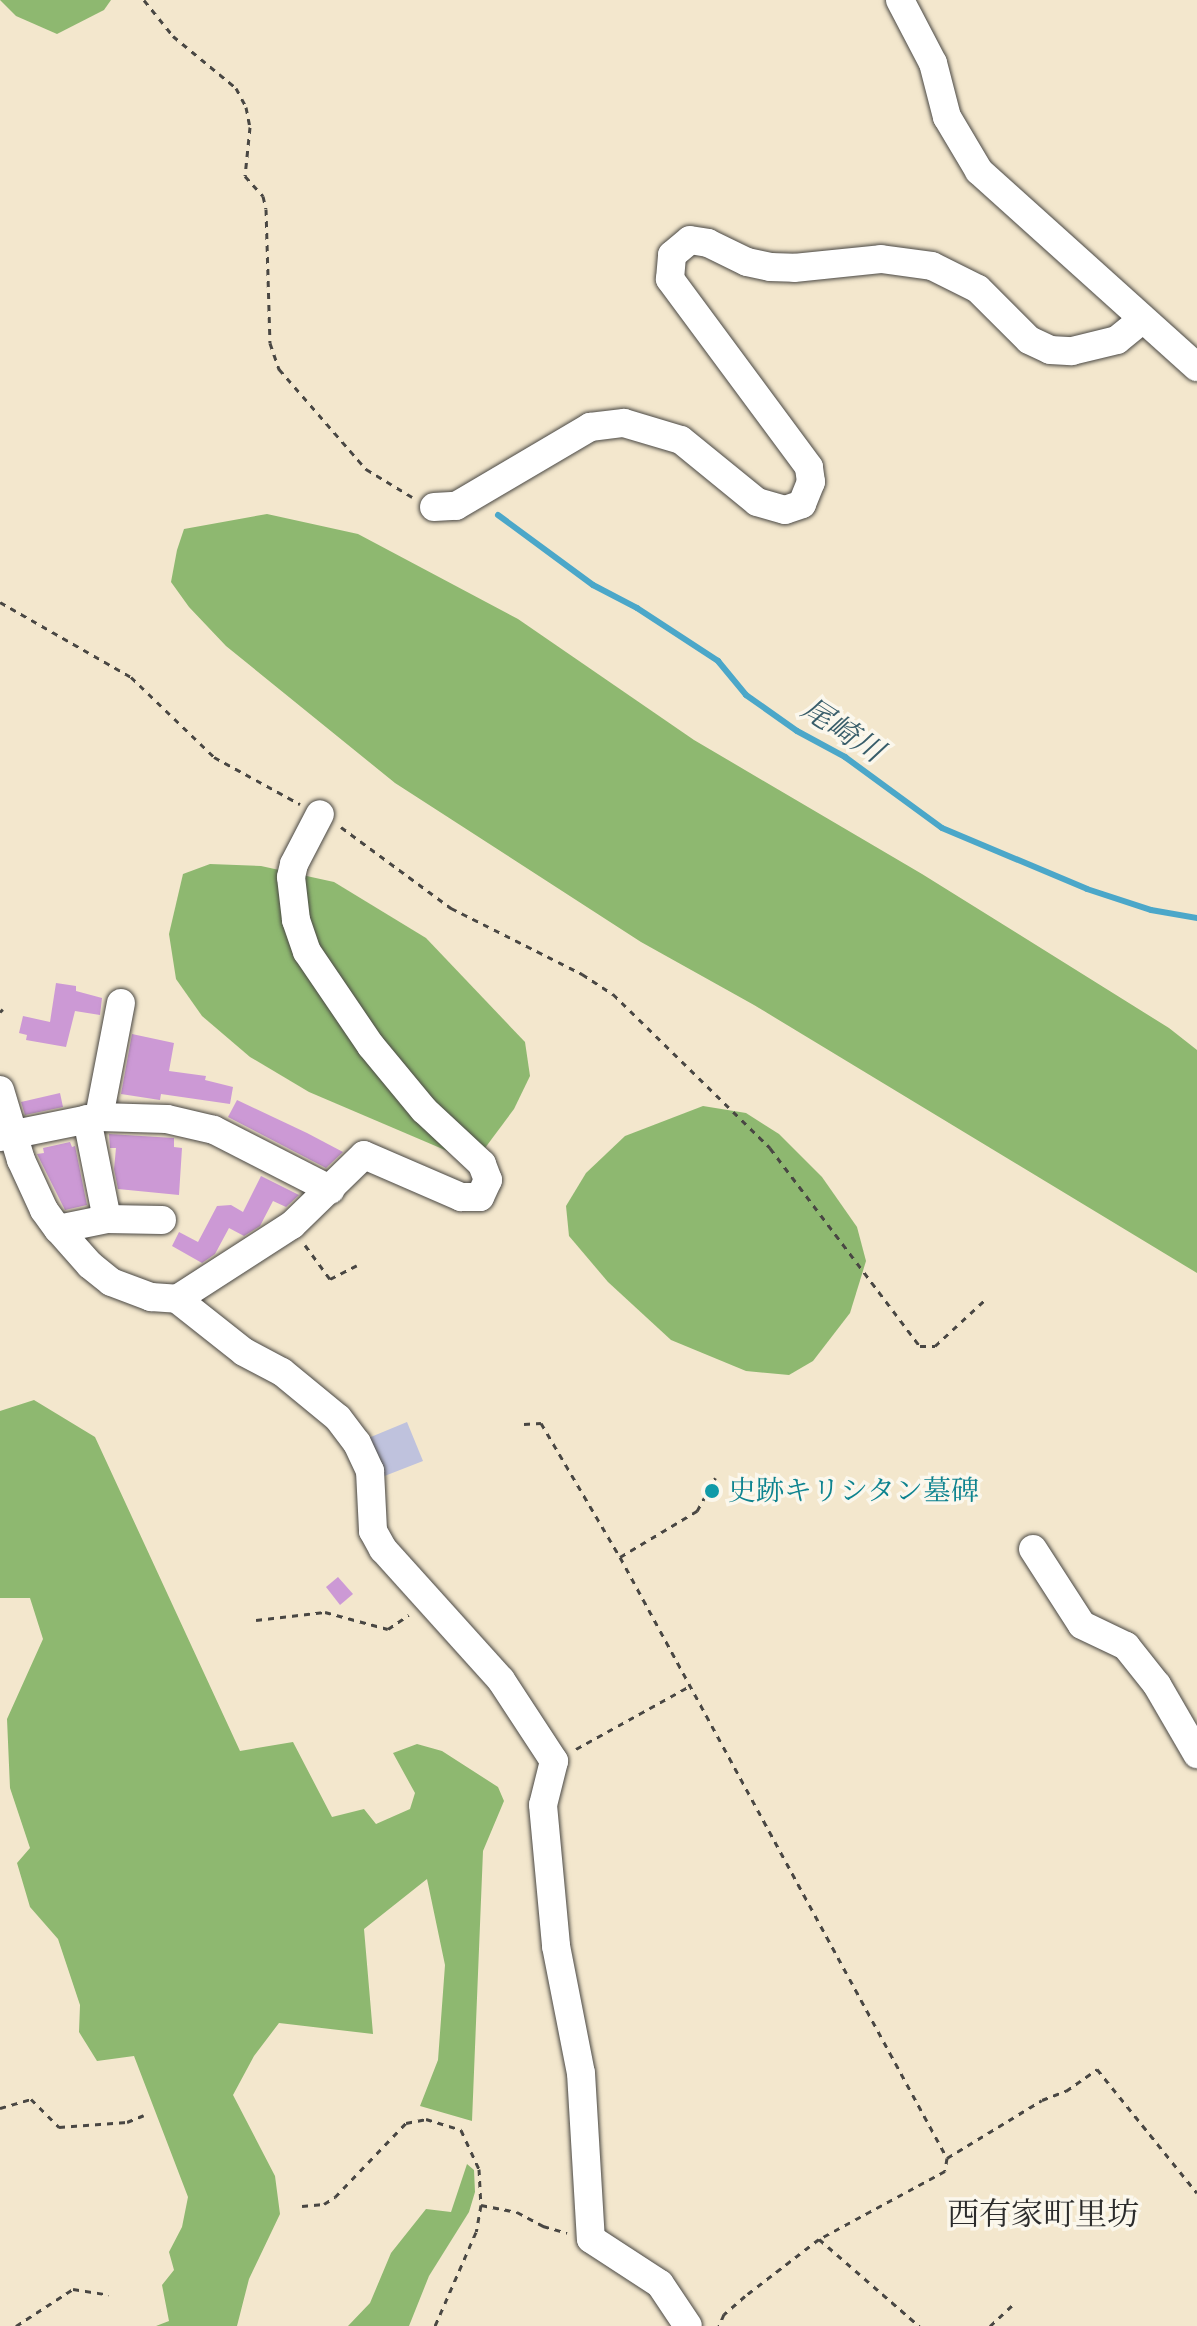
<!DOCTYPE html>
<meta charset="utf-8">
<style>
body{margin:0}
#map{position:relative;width:1197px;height:2326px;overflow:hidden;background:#f3e7cd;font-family:"IM FELL French Canon","Noto Serif JP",serif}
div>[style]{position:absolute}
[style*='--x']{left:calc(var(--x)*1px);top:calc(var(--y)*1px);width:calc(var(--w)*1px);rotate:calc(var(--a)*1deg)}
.industrial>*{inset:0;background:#bfc2dd}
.forest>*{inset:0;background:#8eb870}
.stream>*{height:6px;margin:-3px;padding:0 3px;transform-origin:3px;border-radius:3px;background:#4ba7c9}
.building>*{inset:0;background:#cc99d5}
.path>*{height:3px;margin-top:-1.5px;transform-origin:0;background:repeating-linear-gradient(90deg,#494743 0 6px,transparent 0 12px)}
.roads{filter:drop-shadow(0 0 2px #494743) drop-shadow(0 0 2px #494743)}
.minor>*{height:28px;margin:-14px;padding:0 14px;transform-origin:14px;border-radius:14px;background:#fff}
.dots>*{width:22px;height:22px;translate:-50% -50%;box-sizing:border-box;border:4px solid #fbf7ec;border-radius:50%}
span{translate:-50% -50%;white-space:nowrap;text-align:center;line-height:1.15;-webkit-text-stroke:7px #fbf7ec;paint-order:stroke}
.culture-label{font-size:28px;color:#0d838f}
.left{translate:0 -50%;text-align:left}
.water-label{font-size:30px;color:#385d6a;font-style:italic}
.quarter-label{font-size:32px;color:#2b2b2b}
</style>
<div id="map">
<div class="industrial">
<i style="clip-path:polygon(407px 1422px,423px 1461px,382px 1477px,366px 1439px)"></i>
</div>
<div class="forest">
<i style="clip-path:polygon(0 0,111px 0,104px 10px,57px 34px,16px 16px)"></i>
<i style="clip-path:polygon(267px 514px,358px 534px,518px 619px,694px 740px,922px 874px,1169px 1028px,1197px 1050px,1197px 1273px,754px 1005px,641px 942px,395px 783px,226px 646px,189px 607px,171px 582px,177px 550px,184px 529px)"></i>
<i style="clip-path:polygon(210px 864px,261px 866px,334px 882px,426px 938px,525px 1042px,530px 1076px,514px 1109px,485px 1148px,452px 1153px,309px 1092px,250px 1057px,202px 1016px,176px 979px,169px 934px,183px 874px)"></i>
<i style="clip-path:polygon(703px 1106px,746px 1113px,779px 1134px,822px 1177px,857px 1227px,866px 1261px,850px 1313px,813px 1361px,789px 1375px,746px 1371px,671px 1340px,608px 1282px,569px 1236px,566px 1206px,586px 1173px,625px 1136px)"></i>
<i style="clip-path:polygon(34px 1400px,95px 1437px,240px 1751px,293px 1742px,332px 1817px,364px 1809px,376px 1824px,410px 1809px,415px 1793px,393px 1753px,417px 1744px,442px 1751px,498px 1787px,504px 1801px,483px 1851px,472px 2121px,420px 2106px,438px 2060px,445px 1965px,427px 1879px,364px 1929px,373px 2034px,279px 2023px,254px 2056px,233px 2095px,275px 2176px,280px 2214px,249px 2279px,237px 2326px,156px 2326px,169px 2321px,162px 2285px,174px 2270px,169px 2252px,182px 2227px,188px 2197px,134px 2056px,97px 2061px,79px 2032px,80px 2005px,58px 1939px,30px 1907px,17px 1863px,30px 1848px,10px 1788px,7px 1719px,43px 1639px,30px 1598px,0 1598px,0 1411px)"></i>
<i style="clip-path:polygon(467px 2164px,474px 2170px,475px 2192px,469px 2212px,429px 2276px,409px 2326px,348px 2326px,370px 2303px,391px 2253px,426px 2209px,451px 2212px)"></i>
</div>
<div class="stream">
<i style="--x:498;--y:515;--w:118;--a:36.4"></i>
<i style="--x:593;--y:585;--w:50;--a:27.6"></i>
<i style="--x:637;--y:608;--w:97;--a:33.2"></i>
<i style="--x:718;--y:661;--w:44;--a:50.5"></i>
<i style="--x:746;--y:695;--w:62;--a:35.2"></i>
<i style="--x:797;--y:731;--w:55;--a:28.4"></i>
<i style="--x:845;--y:757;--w:120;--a:36.2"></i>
<i style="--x:942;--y:828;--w:157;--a:22.8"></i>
<i style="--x:1087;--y:889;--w:67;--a:18.2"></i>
<i style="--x:1151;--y:910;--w:47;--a:9.9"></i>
</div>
<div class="building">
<i style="clip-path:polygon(56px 983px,76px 986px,76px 991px,102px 998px,100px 1015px,75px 1011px,66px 1047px,26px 1040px,27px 1035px,19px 1033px,23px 1016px,50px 1022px)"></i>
<i style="clip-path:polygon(132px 1034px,174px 1043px,169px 1071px,206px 1076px,205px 1080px,233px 1087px,230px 1104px,161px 1094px,160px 1100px,121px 1094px)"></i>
<i style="clip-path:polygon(60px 1093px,63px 1107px,25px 1115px,21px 1102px)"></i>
<i style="clip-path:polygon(237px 1100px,307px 1133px,343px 1152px,326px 1168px,228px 1117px)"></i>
<i style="clip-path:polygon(109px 1134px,174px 1138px,174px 1147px,182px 1148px,179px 1195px,118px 1189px,114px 1169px,116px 1148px,110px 1148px)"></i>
<i style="clip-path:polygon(70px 1142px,72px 1147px,75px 1146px,87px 1205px,65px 1210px,37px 1154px,44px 1153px,43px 1148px)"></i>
<i style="clip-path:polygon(261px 1176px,299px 1195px,286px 1207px,273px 1201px,260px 1226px,244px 1236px,229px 1228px,215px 1254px,202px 1263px,172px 1246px,179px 1232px,198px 1242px,217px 1206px,231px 1205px,243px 1212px)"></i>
<i style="clip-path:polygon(338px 1577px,353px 1594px,340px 1605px,326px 1587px)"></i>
</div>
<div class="path">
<i style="--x:144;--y:0;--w:46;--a:51.1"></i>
<i style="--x:173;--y:36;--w:82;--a:39.5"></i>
<i style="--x:236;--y:88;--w:21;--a:62"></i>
<i style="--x:246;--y:107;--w:20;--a:79"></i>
<i style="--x:250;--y:127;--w:49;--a:95.8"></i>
<i style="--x:245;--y:176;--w:27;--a:48"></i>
<i style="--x:263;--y:196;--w:13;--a:77"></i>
<i style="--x:266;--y:209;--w:134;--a:88.3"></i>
<i style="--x:270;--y:343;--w:28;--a:71"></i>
<i style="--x:279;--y:369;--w:133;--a:49"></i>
<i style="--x:366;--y:469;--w:54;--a:31.3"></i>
<i style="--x:0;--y:602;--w:151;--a:29.8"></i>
<i style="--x:131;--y:677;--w:115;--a:43.9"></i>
<i style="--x:214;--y:757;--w:98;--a:28.7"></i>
<i style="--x:341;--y:827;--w:137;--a:36.4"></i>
<i style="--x:451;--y:908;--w:147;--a:26.7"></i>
<i style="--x:582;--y:974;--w:37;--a:33"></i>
<i style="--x:613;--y:994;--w:220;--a:44.4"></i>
<i style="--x:770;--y:1148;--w:248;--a:52.9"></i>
<i style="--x:920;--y:1346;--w:15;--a:0"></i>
<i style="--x:935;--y:1346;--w:69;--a:-42.7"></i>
<i style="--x:0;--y:1012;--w:4;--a:-45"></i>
<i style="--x:305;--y:1245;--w:42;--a:53.7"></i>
<i style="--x:330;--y:1279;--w:30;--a:-27"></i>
<i style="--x:524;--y:1424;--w:17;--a:-3"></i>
<i style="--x:541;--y:1423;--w:156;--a:59.5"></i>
<i style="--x:620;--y:1557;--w:684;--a:61.45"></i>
<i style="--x:947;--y:2158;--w:13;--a:99"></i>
<i style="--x:945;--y:2171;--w:143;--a:151.6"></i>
<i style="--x:819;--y:2239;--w:93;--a:142.4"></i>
<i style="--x:745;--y:2296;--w:28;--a:139"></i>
<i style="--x:724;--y:2314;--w:13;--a:113"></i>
<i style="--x:620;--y:1557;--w:90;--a:-30.9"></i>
<i style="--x:697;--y:1511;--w:38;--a:-61"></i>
<i style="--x:256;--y:1620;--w:69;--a:-6.6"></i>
<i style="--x:325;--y:1612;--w:65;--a:15.1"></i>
<i style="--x:388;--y:1629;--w:25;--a:-34"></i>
<i style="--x:576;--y:1749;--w:128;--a:-29"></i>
<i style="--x:0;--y:2108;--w:32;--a:-16"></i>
<i style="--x:31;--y:2099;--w:40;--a:45"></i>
<i style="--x:59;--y:2127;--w:68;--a:-4.2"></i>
<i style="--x:127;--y:2122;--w:18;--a:-22"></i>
<i style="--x:947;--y:2158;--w:111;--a:-31.4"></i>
<i style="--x:1042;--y:2100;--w:26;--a:-21"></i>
<i style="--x:1066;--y:2091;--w:38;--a:-35"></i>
<i style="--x:1097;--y:2069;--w:159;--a:51.1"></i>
<i style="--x:481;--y:2205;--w:37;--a:11"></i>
<i style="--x:517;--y:2212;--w:30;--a:28"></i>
<i style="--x:543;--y:2226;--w:25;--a:16"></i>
<i style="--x:302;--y:2206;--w:22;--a:-5"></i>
<i style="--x:324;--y:2204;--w:13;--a:-32"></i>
<i style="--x:335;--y:2197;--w:103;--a:-46.2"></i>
<i style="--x:406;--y:2123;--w:20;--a:-11"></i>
<i style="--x:426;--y:2119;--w:37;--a:17"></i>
<i style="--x:461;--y:2130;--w:43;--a:65.2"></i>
<i style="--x:479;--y:2169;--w:36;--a:87"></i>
<i style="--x:481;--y:2205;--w:27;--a:100"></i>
<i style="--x:476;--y:2232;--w:103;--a:113.6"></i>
<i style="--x:819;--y:2239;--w:133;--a:41"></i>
<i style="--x:16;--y:2326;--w:68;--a:-33"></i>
<i style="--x:73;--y:2289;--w:36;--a:9"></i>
<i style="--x:990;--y:2326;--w:35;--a:-43"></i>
</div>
<div class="roads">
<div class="minor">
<i style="--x:900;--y:0;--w:71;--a:62.4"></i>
<i style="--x:933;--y:63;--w:56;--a:75.5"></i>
<i style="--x:947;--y:117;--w:63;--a:59.3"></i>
<i style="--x:979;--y:171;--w:293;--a:42"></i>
<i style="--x:434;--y:507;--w:22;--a:-3"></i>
<i style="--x:456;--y:506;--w:156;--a:-30.5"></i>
<i style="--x:590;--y:427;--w:34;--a:-7"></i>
<i style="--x:624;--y:423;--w:59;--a:16.6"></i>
<i style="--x:681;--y:440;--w:98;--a:39.2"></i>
<i style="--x:757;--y:502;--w:29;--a:16"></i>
<i style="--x:785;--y:510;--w:18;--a:-19"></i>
<i style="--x:802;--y:504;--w:24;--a:-68"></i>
<i style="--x:811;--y:482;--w:15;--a:-98"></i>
<i style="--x:809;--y:467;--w:234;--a:-126.5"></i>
<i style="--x:670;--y:279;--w:24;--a:-85"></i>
<i style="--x:672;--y:255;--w:23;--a:-40"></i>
<i style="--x:690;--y:240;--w:18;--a:9"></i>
<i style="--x:708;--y:243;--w:43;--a:26"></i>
<i style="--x:747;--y:262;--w:24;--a:12"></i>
<i style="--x:770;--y:267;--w:24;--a:2"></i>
<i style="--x:794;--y:268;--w:87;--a:-5.9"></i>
<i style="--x:881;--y:259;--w:51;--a:7.8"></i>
<i style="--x:932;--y:266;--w:51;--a:26.6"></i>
<i style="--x:978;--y:289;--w:72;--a:45"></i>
<i style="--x:1029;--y:340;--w:23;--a:25"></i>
<i style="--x:1050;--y:350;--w:22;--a:3"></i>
<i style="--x:1072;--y:351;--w:46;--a:-13.7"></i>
<i style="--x:1117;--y:340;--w:33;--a:-39"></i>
<i style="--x:0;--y:1090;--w:73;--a:73.3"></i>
<i style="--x:21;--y:1160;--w:55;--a:65.3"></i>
<i style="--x:44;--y:1210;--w:24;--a:54"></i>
<i style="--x:58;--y:1229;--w:48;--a:48.4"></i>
<i style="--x:90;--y:1265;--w:27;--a:39"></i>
<i style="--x:111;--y:1282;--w:43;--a:20.6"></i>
<i style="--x:151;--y:1297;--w:26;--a:4"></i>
<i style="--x:177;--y:1299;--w:137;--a:-32.8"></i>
<i style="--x:292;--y:1225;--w:100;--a:-44.2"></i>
<i style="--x:364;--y:1155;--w:106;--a:23.4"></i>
<i style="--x:461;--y:1197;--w:19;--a:0"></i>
<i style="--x:480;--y:1197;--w:19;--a:-65"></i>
<i style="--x:488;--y:1180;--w:17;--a:-111"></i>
<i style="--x:482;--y:1164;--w:79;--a:-137"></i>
<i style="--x:424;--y:1110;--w:83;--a:-129.6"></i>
<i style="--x:371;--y:1046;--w:114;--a:-124.2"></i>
<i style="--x:307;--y:952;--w:34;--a:-109"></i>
<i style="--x:296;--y:920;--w:43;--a:-96.6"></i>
<i style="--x:291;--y:877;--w:13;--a:-77"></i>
<i style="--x:294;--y:864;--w:56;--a:-62.5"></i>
<i style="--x:99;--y:1117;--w:116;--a:-79.1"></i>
<i style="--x:87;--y:1119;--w:102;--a:78.7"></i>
<i style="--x:0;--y:1137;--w:101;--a:-11.4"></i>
<i style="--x:99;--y:1117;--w:68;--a:1.7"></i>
<i style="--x:167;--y:1119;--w:48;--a:13.2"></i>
<i style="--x:214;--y:1130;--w:131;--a:27.1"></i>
<i style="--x:58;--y:1229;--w:50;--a:-11.5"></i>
<i style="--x:107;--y:1219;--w:55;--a:1"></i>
<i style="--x:177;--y:1299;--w:85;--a:38.3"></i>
<i style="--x:244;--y:1352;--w:43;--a:27.8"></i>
<i style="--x:282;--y:1372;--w:72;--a:39.4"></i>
<i style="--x:338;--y:1418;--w:31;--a:53"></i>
<i style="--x:357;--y:1443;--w:31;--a:65"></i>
<i style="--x:370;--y:1471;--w:60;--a:87.1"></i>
<i style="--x:373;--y:1531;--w:21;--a:61"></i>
<i style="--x:383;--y:1549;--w:176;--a:48"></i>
<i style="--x:501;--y:1680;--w:97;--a:56.8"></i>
<i style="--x:554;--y:1761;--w:45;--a:104"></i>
<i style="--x:543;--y:1805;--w:142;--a:84.7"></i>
<i style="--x:556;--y:1946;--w:129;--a:78.9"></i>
<i style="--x:581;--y:2073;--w:166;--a:86.6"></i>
<i style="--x:591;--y:2239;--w:82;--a:33.1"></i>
<i style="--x:660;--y:2284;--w:50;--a:56.3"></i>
<i style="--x:1033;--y:1549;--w:90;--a:57.2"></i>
<i style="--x:1082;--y:1625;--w:49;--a:25.5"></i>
<i style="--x:1126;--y:1646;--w:50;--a:51.5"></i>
<i style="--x:1157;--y:1685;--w:80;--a:59.9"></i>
</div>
</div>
<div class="dots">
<i style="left:712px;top:1491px;background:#0f9aa8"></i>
</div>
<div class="culture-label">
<span class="left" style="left:728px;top:1491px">史跡キリシタン墓碑</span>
</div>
<div class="water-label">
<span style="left:842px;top:731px;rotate:33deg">尾崎川</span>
</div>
<div class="quarter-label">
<span style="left:1043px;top:2215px">西有家町里坊</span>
</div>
</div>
